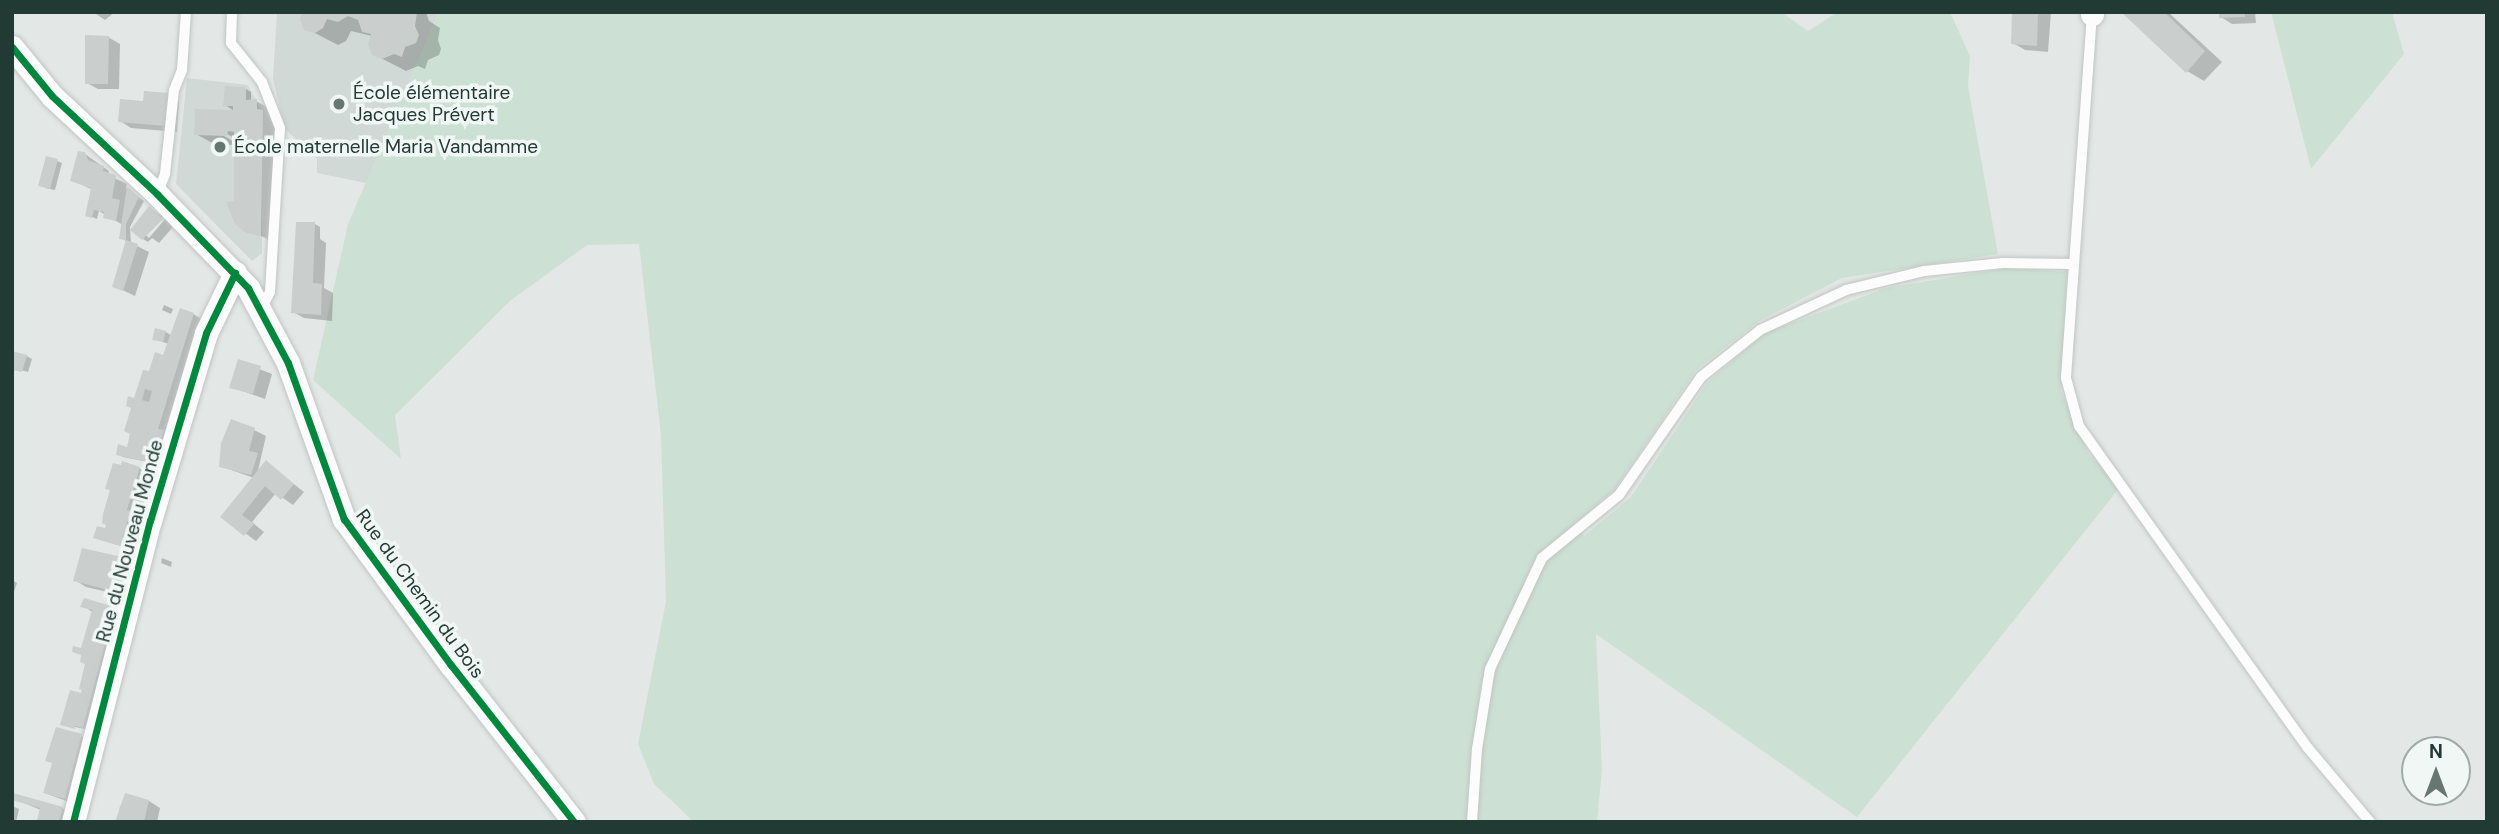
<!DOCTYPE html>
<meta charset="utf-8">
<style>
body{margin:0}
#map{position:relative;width:2499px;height:834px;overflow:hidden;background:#e3e8e6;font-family:"DM Sans",sans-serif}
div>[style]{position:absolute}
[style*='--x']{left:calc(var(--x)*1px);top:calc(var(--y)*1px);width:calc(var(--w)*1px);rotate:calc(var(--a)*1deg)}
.built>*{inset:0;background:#d1d9d6}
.green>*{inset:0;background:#cce1d3}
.shadow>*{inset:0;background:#0003}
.building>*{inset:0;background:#cacfcd}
.roads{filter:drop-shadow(0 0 2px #c0c5c3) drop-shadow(0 0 2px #c0c5c3)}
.lane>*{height:10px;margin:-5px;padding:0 5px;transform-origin:5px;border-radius:5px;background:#fbfcfb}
.street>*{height:23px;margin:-11.5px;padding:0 11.5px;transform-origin:11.5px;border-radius:11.5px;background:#fbfcfb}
.cycleway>*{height:7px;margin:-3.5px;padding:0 3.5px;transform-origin:3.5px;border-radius:3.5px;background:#00873e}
.dots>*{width:19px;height:19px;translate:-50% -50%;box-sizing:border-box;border:4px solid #f1f7f4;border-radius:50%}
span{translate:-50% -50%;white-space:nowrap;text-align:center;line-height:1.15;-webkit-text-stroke:7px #f1f7f4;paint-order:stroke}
.poi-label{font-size:19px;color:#223a34}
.left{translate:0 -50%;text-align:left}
.street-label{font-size:19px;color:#223a34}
.frame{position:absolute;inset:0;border:14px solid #223a34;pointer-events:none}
.north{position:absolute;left:2401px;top:736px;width:70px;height:70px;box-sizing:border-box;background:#f1f7f4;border:2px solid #9eaba7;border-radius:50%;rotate:0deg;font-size:19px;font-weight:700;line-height:28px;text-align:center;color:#223a34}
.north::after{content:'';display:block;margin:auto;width:24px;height:32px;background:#667772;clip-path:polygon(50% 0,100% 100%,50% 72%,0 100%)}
</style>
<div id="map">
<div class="built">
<i style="clip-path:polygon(277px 12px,439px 12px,366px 183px,317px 173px,317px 159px,285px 129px,273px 79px)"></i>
<i style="clip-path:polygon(187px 78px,248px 85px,261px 110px,262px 253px,252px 261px,176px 184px)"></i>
</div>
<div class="green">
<i style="clip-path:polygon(439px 12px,1781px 12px,1808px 31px,1838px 12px,1950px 12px,1970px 56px,1968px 86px,1998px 254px,1842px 278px,1759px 321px,1696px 370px,1615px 489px,1573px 525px,1584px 536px,1631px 497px,1707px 383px,1765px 333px,1886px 288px,2007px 268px,2067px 272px,2061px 391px,2088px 453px,2121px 486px,1857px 817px,1596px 634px,1602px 770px,1597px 822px,694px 822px,654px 784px,638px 744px,666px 601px,661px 435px,639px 244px,587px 245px,510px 301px,395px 415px,401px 459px,313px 380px,348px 224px)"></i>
<i style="clip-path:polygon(2271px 12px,2392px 12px,2404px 54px,2311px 169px)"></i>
</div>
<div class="shadow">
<i style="clip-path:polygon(93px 12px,115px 12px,105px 20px)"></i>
<i style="clip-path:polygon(304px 12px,426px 12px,429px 21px,440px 28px,438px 40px,441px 49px,439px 55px,428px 60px,425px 69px,418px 66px,406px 71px,373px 54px,372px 36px,351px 31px,346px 41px,338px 45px,305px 28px)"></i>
<i style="clip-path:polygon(2015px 12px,2051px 12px,2048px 52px,2025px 50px,2013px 43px)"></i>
<i style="clip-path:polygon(2124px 12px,2168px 12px,2222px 62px,2204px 81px,2187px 71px)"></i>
<i style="clip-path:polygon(2221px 12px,2255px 12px,2256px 23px,2232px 24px,2221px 17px)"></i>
<i style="clip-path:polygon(108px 37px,120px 44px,119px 89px,98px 89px,87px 83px)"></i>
<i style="clip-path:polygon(evenodd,246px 89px,251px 92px,251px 102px,256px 101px,274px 111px,280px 122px,272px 241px,241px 227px,243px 204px,236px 145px,214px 144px,196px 134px,236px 112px,225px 105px,246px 89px,220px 130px,236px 139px,236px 143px,219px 133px,220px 130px)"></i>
<i style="clip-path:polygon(168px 95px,179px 101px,177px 132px,131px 128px,120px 121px,145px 103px)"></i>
<i style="clip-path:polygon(85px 154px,109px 171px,108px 175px,127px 184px,126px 188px,144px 201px,130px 227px,131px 243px,149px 252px,135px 296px,114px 286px,126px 241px,121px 238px,123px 225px,99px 211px,97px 219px,87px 215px,93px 190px,72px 180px)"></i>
<i style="clip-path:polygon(57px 161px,62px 163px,55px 190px,45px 188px)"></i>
<i style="clip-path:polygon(149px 208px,163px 217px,146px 235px,149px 238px,165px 219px,173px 227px,159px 243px,152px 238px,148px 242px,143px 239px)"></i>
<i style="clip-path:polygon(315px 224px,320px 227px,320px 239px,326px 243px,324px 288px,333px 293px,332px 321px,304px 318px,293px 312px)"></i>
<i style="clip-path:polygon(164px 305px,173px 309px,171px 314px,162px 310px)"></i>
<i style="clip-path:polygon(193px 314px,205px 321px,158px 464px,123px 457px,118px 454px,128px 449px,135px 400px,150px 373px,164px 357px,169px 344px,154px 339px,166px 332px,172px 336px)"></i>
<i style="clip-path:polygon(27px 356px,32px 359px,28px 372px,12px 368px)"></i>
<i style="clip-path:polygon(239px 361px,272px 374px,265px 399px,231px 387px)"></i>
<i style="clip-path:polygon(254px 430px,266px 436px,257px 475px,267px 463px,304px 492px,293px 505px,276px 493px,252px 522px,264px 532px,256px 541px,223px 517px,254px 478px,220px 466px)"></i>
<i style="clip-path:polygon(139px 468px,151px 475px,136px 535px,129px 533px,127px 540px,133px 544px,132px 549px,101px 540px)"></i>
<i style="clip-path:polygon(83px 550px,122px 559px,133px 566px,124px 596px,86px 587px,75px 580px)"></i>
<i style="clip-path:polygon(162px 558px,172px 562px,171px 567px,161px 563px)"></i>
<i style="clip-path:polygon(12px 580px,17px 583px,12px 598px)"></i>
<i style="clip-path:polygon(82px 606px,114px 608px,126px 615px,89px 730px,62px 724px,82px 695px,89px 652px,93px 612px)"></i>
<i style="clip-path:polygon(81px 736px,93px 742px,77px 805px,45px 793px,53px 763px)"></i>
<i style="clip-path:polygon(14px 799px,62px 808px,73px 815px,72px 822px,43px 822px,39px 820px,41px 810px)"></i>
<i style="clip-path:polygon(149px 801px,160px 808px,157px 822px,118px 822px,120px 806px)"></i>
<i style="clip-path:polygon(12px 806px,19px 809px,16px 822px,12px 820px)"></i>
</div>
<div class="building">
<i style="clip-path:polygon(302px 12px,417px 12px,415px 26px,419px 35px,416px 43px,405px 47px,402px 57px,394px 54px,382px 59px,372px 55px,368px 44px,371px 34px,362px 32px,358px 20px,348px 16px,338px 22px,327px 19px,323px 28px,315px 33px,304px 30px,300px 19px)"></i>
<i style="clip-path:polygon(2012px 12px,2038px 12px,2037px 46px,2011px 44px)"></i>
<i style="clip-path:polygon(2121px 12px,2164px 12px,2205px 51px,2186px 73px)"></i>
<i style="clip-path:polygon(2219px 12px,2245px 12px,2245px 17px,2219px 18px)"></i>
<i style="clip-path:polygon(85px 35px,109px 36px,108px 84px,85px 84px)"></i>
<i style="clip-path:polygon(225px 86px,246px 87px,246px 100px,257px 99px,257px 109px,263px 110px,261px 236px,246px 233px,235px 224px,226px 202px,234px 201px,234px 132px,228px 131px,227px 136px,194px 135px,195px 109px,233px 110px,233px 106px,223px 106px)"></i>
<i style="clip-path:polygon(144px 91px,169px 93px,166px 126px,118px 122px,120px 99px,143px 101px)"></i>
<i style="clip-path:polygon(78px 151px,85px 152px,88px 160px,104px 166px,103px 171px,116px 175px,112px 198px,120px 200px,116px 221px,103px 218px,104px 212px,94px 210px,92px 218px,85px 216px,91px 188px,70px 181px)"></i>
<i style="clip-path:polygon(46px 156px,58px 159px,50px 189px,38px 186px)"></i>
<i style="clip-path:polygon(127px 186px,139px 197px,126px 224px,126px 240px,119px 239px)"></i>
<i style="clip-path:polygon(149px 206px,163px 219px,142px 240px,130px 230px)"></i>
<i style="clip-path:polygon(296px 222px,315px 222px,313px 283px,322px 284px,321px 315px,291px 313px)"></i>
<i style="clip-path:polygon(126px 240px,138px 244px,123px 291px,112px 287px)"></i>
<i style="clip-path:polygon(evenodd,180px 308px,194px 313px,158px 429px,164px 430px,153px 463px,116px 455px,118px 444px,127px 447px,130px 434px,124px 431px,131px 408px,126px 406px,128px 396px,134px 398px,143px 370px,149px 371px,155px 352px,163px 355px,180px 308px,145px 389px,152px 391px,149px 402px,142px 400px,145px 389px)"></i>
<i style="clip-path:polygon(155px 328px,166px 331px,163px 342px,152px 340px)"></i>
<i style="clip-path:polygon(12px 351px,27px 355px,22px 372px,12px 370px)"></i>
<i style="clip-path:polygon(238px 359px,261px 366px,253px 394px,229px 388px)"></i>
<i style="clip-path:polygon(231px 419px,255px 428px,249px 451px,258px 453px,251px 475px,219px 467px,221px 443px)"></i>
<i style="clip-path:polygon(266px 460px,294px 484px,281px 500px,265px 486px,242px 515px,254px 524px,244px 536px,220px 517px)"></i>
<i style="clip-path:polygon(122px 461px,140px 467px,127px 510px,131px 511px,122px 537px,128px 539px,127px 548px,93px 538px,97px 526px,105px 528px,106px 525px,102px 523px,103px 514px,110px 490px,105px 489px,113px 463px,121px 465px)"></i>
<i style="clip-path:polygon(82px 548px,122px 557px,113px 591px,73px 581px)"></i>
<i style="clip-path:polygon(84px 598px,115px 607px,83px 728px,75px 726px,75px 729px,60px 725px,70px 690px,81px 693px,82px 690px,79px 689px,85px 664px,80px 662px,81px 655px,72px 652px,73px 646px,81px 648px,92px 610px,80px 607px)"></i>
<i style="clip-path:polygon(56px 727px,82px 734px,65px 799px,43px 793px,52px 763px,45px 761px)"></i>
<i style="clip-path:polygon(13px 793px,63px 807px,59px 822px,37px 820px,40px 808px,12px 800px)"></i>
<i style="clip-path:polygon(125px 793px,149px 800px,144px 822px,115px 822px)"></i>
</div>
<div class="roads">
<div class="lane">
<i style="--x:232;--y:12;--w:31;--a:92"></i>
<i style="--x:231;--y:43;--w:50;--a:51.5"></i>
<i style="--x:262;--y:82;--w:49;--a:68.6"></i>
<i style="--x:280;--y:128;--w:164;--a:93.5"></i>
<i style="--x:270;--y:292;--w:18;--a:117"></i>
<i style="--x:2092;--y:14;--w:365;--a:94.1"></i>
<i style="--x:2066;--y:378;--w:50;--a:74.8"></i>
<i style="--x:2079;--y:426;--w:395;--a:54.6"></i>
<i style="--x:2308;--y:748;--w:97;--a:50"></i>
<i style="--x:157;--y:194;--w:22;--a:-68"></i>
<i style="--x:165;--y:174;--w:84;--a:-83.9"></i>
<i style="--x:174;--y:90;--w:22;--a:-68"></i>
<i style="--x:182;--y:70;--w:58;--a:-86.1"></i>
<i style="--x:1472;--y:822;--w:73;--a:-86.1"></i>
<i style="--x:1477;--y:749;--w:81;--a:-80.8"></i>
<i style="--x:1490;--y:669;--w:123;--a:-64.9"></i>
<i style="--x:1542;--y:558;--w:99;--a:-39.3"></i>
<i style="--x:1619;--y:495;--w:144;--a:-55.2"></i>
<i style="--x:1701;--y:377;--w:75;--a:-38.5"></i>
<i style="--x:1760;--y:330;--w:95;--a:-24.9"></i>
<i style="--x:1846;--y:290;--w:80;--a:-13.7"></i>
<i style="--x:1924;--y:271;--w:79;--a:-5.8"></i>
<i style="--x:2003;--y:263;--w:69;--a:0.8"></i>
</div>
<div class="street">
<i style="--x:2092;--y:14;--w:2;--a:-90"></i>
<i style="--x:12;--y:47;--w:63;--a:50.8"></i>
<i style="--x:52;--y:96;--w:144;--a:43"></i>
<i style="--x:157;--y:194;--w:131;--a:45.9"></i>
<i style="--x:248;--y:288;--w:85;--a:61.9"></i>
<i style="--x:288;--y:363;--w:166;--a:70.3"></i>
<i style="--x:344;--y:519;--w:181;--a:53.8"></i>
<i style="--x:451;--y:665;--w:199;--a:51.9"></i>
<i style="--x:73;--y:822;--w:311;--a:-75.7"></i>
<i style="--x:150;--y:521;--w:196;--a:-73.4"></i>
<i style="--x:206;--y:333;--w:67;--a:-64.2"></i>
</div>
</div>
<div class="cycleway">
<i style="--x:12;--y:47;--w:63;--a:50.8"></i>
<i style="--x:52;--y:96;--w:144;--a:43"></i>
<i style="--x:157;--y:194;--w:131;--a:45.9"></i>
<i style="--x:248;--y:288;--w:85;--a:61.9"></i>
<i style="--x:288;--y:363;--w:166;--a:70.3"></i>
<i style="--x:344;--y:519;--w:181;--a:53.8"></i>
<i style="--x:451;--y:665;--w:199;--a:51.9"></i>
<i style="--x:73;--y:822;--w:311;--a:-75.7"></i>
<i style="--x:150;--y:521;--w:196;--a:-73.4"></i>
<i style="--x:206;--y:333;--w:67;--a:-64.2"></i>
</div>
<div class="dots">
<i style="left:339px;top:104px;background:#667772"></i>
<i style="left:220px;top:147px;background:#667772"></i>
</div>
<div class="poi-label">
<span class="left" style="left:353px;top:104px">École élémentaire<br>Jacques Prévert</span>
<span class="left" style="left:234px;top:147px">École maternelle Maria Vandamme</span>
</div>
<div class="street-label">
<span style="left:130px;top:541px;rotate:-75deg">Rue du Nouveau Monde</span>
<span style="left:420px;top:594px;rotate:54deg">Rue du Chemin du Bois</span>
</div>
<div class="frame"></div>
<div class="north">N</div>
</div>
